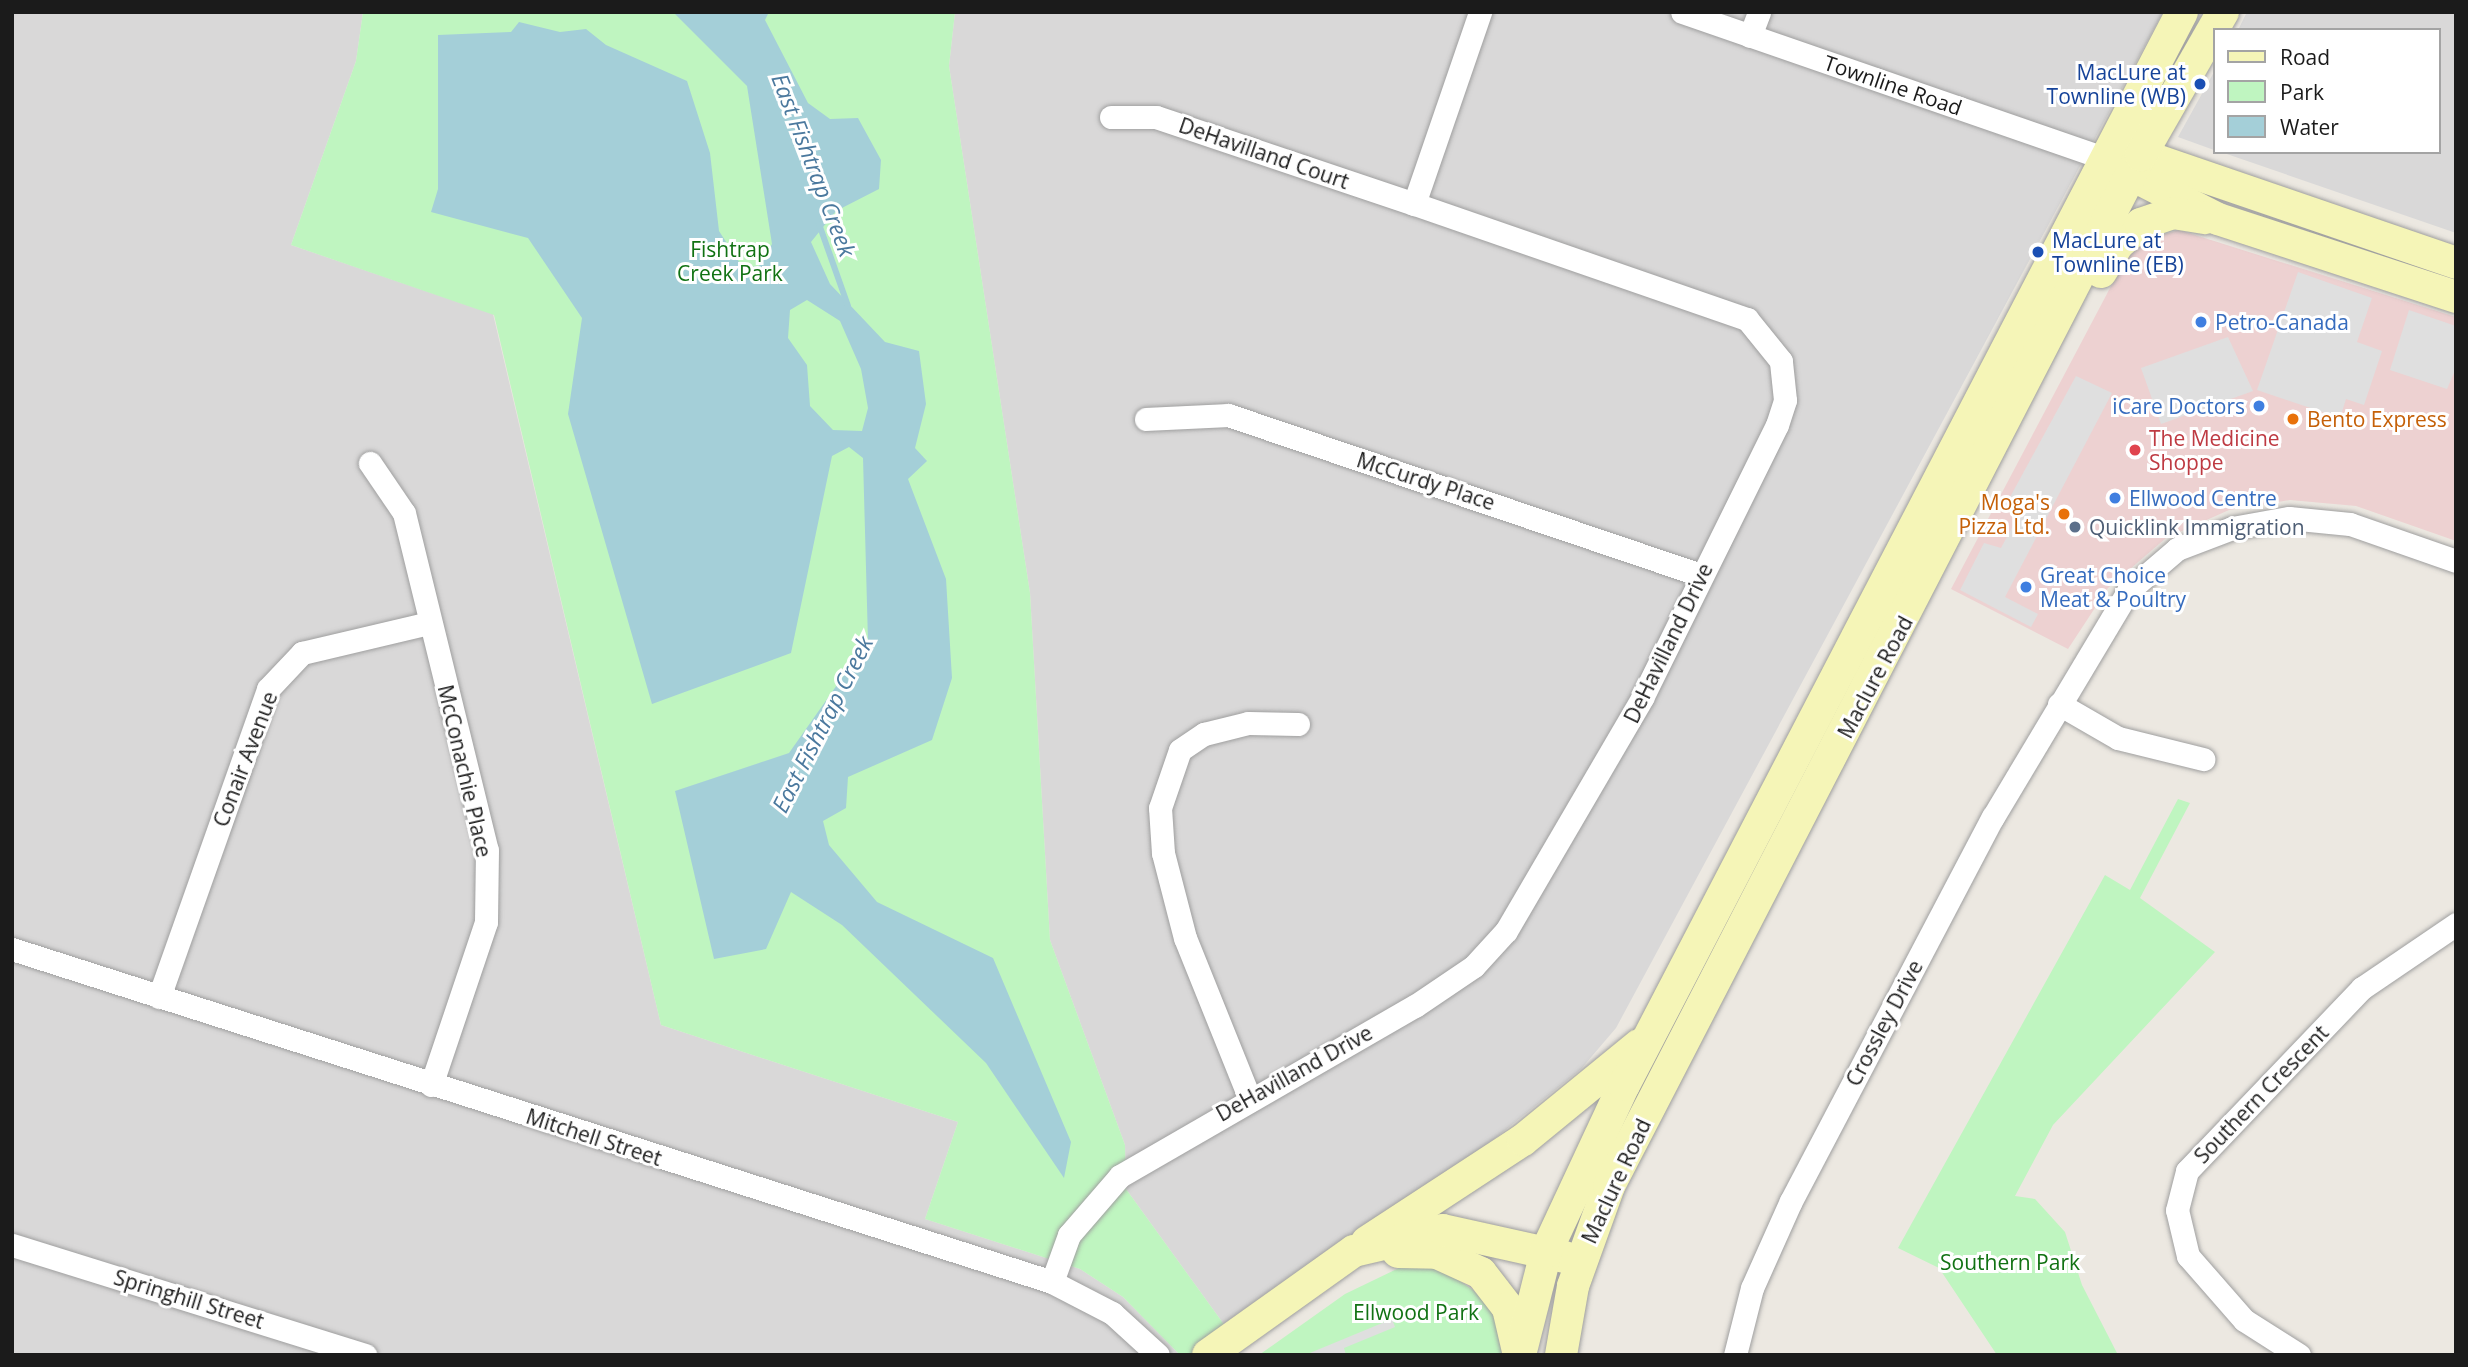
<!DOCTYPE html>
<style>
body{margin:0}
#map{position:relative;width:2468px;height:1367px;overflow:hidden;background:#ece8e1;font-family:"Open Sans",sans-serif}
div>[style]{position:absolute}
[style*='--x']{left:calc(var(--x)*1px);top:calc(var(--y)*1px);width:calc(var(--w)*1px);rotate:calc(var(--a)*1deg)}
.residential>*{inset:0;background:#d9d8d8}
.commercial>*{inset:0;background:#edd1d1}
.park>*{inset:0;background:#bff5c0}
.parking>*{inset:0;background:#dfdfdf}
.water>*{inset:0;background:#a4cfd8}
.stream>*{height:6px;margin:-3px;padding:0 3px;transform-origin:3px;border-radius:3px;background:#a4cfd8}
.roads{filter:drop-shadow(0 0 2px #9f9f9f) drop-shadow(0 0 2px #9f9f9f)}
.street>*{height:23px;margin:-11.5px;padding:0 11.5px;transform-origin:11.5px;border-radius:11.5px;background:#fff}
.secondary>*{height:32px;margin:-16px;padding:0 16px;transform-origin:16px;border-radius:16px;background:#f5f5b7}
.dots>*{width:19px;height:19px;translate:-50% -50%;box-sizing:border-box;border:4px solid #fff;border-radius:50%}
span{translate:-50% -50%;white-space:nowrap;text-align:center;line-height:1.15;-webkit-text-stroke:6px #fff;paint-order:stroke}
.transit-label{font-size:21px;color:#164399}
.right{translate:-100% -50%;text-align:right}
.left{translate:0 -50%;text-align:left}
.street-label{font-size:21px;color:#1b1b1b}
.park-label{font-size:21px;color:#117213}
.shop-label{font-size:21px;color:#366cbe}
.food-label{font-size:21px;color:#c56008}
.health-label{font-size:21px;color:#be3a42}
.service-label{font-size:21px;color:#4e5e75}
.water-label{font-size:23px;color:#4b799e;font-style:italic}
.frame{position:absolute;inset:0;border:14px solid #1b1b1b;pointer-events:none}
.legend{position:absolute;left:2213px;top:28px;width:228px;height:126px;box-sizing:border-box;background:#fff;border:2px solid #a4a4a4;margin:0;padding:9px 12px;list-style:none;font-size:21px;color:#1b1b1b}
.legend li{display:flex;align-items:center;gap:14px;height:35px}
.legend b{width:35px;border:2px solid #a4a4a4}
</style>
<div id="map">
<div class="residential">
<i style="clip-path:polygon(12px 12px,363px 12px,356px 61px,291px 245px,493px 314px,661px 1025px,958px 1122px,925px 1219px,1080px 1269px,1123px 1297px,1180px 1355px,12px 1355px)"></i>
<i style="clip-path:polygon(955px 12px,2163px 12px,1616px 1028px,1581px 1069px,1426px 1194px,1228px 1330px,1126px 1189px,1125px 1145px,1050px 940px,1030px 593px,949px 66px)"></i>
<i style="clip-path:polygon(2247px 12px,2456px 12px,2456px 233px,2221px 152px,2438px 152px,2438px 30px,2238px 30px)"></i>
<i style="clip-path:polygon(2214px 72px,2214px 150px,2178px 137px)"></i>
</div>
<div class="commercial">
<i style="clip-path:polygon(2179px 230px,2456px 317px,2456px 541px,2356px 506px,2290px 500px,2229px 510px,2166px 538px,2108px 588px,2068px 649px,1951px 589px,2128px 254px,2141px 241px)"></i>
</div>
<div class="park">
<i style="clip-path:polygon(363px 12px,955px 12px,949px 66px,1030px 593px,1050px 940px,1125px 1145px,1126px 1189px,1228px 1330px,1195px 1355px,1180px 1355px,1123px 1297px,1080px 1269px,925px 1219px,958px 1122px,661px 1025px,494px 315px,291px 245px,356px 61px)"></i>
<i style="clip-path:polygon(2178px 799px,2190px 803px,2140px 898px,2215px 952px,2053px 1125px,2015px 1196px,2035px 1199px,2065px 1232px,2082px 1285px,2118px 1355px,1997px 1355px,1939px 1268px,1898px 1248px,2105px 875px,2130px 890px)"></i>
<i style="clip-path:polygon(1401px 1267px,1441px 1268px,1473px 1290px,1493px 1311px,1502px 1355px,1259px 1355px,1345px 1294px)"></i>
</div>
<div class="parking">
<i style="clip-path:polygon(2298px 272px,2372px 298px,2357px 342px,2382px 351px,2364px 405px,2346px 399px,2340px 418px,2257px 390px)"></i>
<i style="clip-path:polygon(2409px 310px,2456px 326px,2456px 368px,2447px 389px,2390px 370px)"></i>
<i style="clip-path:polygon(2228px 337px,2253px 391px,2161px 424px,2141px 368px)"></i>
<i style="clip-path:polygon(2076px 376px,2112px 393px,2005px 597px,2038px 614px,2031px 627px,1960px 590px,1984px 543px,2001px 548px,2023px 507px,2009px 499px)"></i>
<i style="clip-path:polygon(1392px 1319px,1395px 1327px,1344px 1348px,1346px 1355px,1305px 1355px)"></i>
</div>
<div class="water">
<i style="clip-path:polygon(evenodd,673px 12px,769px 12px,765px 20px,808px 103px,830px 119px,858px 118px,881px 160px,879px 189px,836px 211px,811px 242px,830px 284px,885px 342px,919px 351px,926px 404px,915px 448px,927px 461px,908px 479px,946px 579px,952px 678px,932px 740px,848px 777px,846px 808px,823px 821px,829px 845px,877px 902px,993px 958px,1071px 1142px,1064px 1178px,986px 1063px,842px 925px,791px 892px,766px 949px,714px 959px,675px 791px,789px 753px,868px 641px,863px 458px,849px 447px,832px 456px,791px 653px,652px 704px,568px 414px,582px 318px,528px 238px,431px 212px,438px 189px,438px 35px,511px 32px,519px 22px,560px 32px,586px 29px,606px 45px,687px 81px,710px 153px,719px 231px,743px 268px,759px 266px,772px 244px,747px 86px,673px 12px,807px 300px,840px 321px,861px 369px,868px 408px,862px 431px,833px 430px,810px 406px,807px 365px,788px 338px,790px 310px,807px 300px)"></i>
</div>
<div class="stream">
<i style="--x:819;--y:224;--w:87;--a:70.5"></i>
</div>
<div class="roads">
<div class="street">
<i style="--x:1682;--y:12;--w:446;--a:19.1"></i>
<i style="--x:1750;--y:36;--w:26;--a:-69"></i>
<i style="--x:1111;--y:117;--w:45;--a:0"></i>
<i style="--x:1156;--y:117;--w:272;--a:18.6"></i>
<i style="--x:1146;--y:419;--w:82;--a:-2.8"></i>
<i style="--x:1228;--y:415;--w:499;--a:18.7"></i>
<i style="--x:370;--y:463;--w:60;--a:55.8"></i>
<i style="--x:404;--y:513;--w:347;--a:76.2"></i>
<i style="--x:487;--y:850;--w:72;--a:90.8"></i>
<i style="--x:486;--y:922;--w:172;--a:108.6"></i>
<i style="--x:2059;--y:704;--w:68;--a:30"></i>
<i style="--x:2118;--y:738;--w:88;--a:13.9"></i>
<i style="--x:12;--y:949;--w:1092;--a:17.75"></i>
<i style="--x:1052;--y:1282;--w:68;--a:27.3"></i>
<i style="--x:1112;--y:1313;--w:62;--a:42.4"></i>
<i style="--x:159;--y:997;--w:327;--a:-70.5"></i>
<i style="--x:268;--y:689;--w:50;--a:-46.6"></i>
<i style="--x:302;--y:653;--w:130;--a:-13.3"></i>
<i style="--x:1249;--y:1097;--w:171;--a:-111.9"></i>
<i style="--x:1185;--y:938;--w:88;--a:-104.5"></i>
<i style="--x:1163;--y:853;--w:45;--a:-93.8"></i>
<i style="--x:1160;--y:808;--w:61;--a:-71"></i>
<i style="--x:1180;--y:750;--w:29;--a:-34"></i>
<i style="--x:1204;--y:734;--w:45;--a:-14"></i>
<i style="--x:1248;--y:723;--w:50;--a:1.1"></i>
<i style="--x:12;--y:1245;--w:370;--a:17.3"></i>
<i style="--x:1052;--y:1282;--w:50;--a:-70.1"></i>
<i style="--x:1069;--y:1235;--w:78;--a:-49.2"></i>
<i style="--x:1120;--y:1176;--w:340;--a:-30"></i>
<i style="--x:1415;--y:1006;--w:71;--a:-34.1"></i>
<i style="--x:1474;--y:966;--w:47;--a:-47.6"></i>
<i style="--x:1506;--y:931;--w:270;--a:-59.7"></i>
<i style="--x:1642;--y:698;--w:305;--a:-63.7"></i>
<i style="--x:1777;--y:425;--w:26;--a:-72"></i>
<i style="--x:1785;--y:400;--w:39;--a:-96"></i>
<i style="--x:1781;--y:361;--w:54;--a:-129"></i>
<i style="--x:1747;--y:319;--w:352;--a:-160.9"></i>
<i style="--x:1414;--y:204;--w:203;--a:-71"></i>
<i style="--x:1735;--y:1355;--w:69;--a:-75.8"></i>
<i style="--x:1752;--y:1288;--w:95;--a:-65.9"></i>
<i style="--x:1791;--y:1201;--w:434;--a:-62.3"></i>
<i style="--x:1993;--y:817;--w:263;--a:-59.1"></i>
<i style="--x:2128;--y:591;--w:65;--a:-40.6"></i>
<i style="--x:2177;--y:549;--w:59;--a:-20.9"></i>
<i style="--x:2232;--y:528;--w:58;--a:-10"></i>
<i style="--x:2289;--y:518;--w:61;--a:5.6"></i>
<i style="--x:2350;--y:524;--w:112;--a:19.2"></i>
<i style="--x:2299;--y:1355;--w:65;--a:-147.5"></i>
<i style="--x:2244;--y:1320;--w:85;--a:-131.2"></i>
<i style="--x:2188;--y:1256;--w:47;--a:-103.4"></i>
<i style="--x:2177;--y:1210;--w:40;--a:-75.6"></i>
<i style="--x:2187;--y:1171;--w:253;--a:-46.3"></i>
<i style="--x:2362;--y:988;--w:114;--a:-34.2"></i>
</div>
<div class="secondary">
<i style="--x:2121;--y:156;--w:20;--a:-3"></i>
<i style="--x:2141;--y:155;--w:333;--a:18.9"></i>
<i style="--x:2112;--y:165;--w:119;--a:27"></i>
<i style="--x:2218;--y:219;--w:250;--a:18.1"></i>
<i style="--x:2101;--y:272;--w:31;--a:-59"></i>
<i style="--x:2117;--y:245;--w:32;--a:-41"></i>
<i style="--x:2141;--y:224;--w:34;--a:-19"></i>
<i style="--x:2173;--y:213;--w:33;--a:9"></i>
<i style="--x:1367;--y:1242;--w:186;--a:-33.2"></i>
<i style="--x:1523;--y:1140;--w:150;--a:-39.3"></i>
<i style="--x:1398;--y:1252;--w:39;--a:1"></i>
<i style="--x:1437;--y:1253;--w:48;--a:24.4"></i>
<i style="--x:1481;--y:1273;--w:44;--a:52.4"></i>
<i style="--x:1508;--y:1308;--w:44;--a:76.9"></i>
<i style="--x:1208;--y:1355;--w:179;--a:-35.5"></i>
<i style="--x:1354;--y:1251;--w:91;--a:-13.3"></i>
<i style="--x:1443;--y:1230;--w:125;--a:12.5"></i>
<i style="--x:1520;--y:1355;--w:106;--a:-75.8"></i>
<i style="--x:1546;--y:1252;--w:184;--a:-65"></i>
<i style="--x:1624;--y:1085;--w:1209;--a:-62.52"></i>
<i style="--x:1561;--y:1355;--w:70;--a:-80.1"></i>
<i style="--x:1573;--y:1286;--w:106;--a:-70.2"></i>
<i style="--x:1609;--y:1186;--w:1160;--a:-62.71"></i>
<i style="--x:2141;--y:155;--w:165;--a:-60.2"></i>
</div>
</div>
<div class="dots">
<i style="left:2200px;top:84px;background:#1a4fb4"></i>
<i style="left:2038px;top:252px;background:#1a4fb4"></i>
<i style="left:2201px;top:322px;background:#3f7fe0"></i>
<i style="left:2259px;top:406px;background:#3f7fe0"></i>
<i style="left:2293px;top:419px;background:#e8710a"></i>
<i style="left:2135px;top:450px;background:#e0444e"></i>
<i style="left:2115px;top:498px;background:#3f7fe0"></i>
<i style="left:2064px;top:514px;background:#e8710a"></i>
<i style="left:2075px;top:527px;background:#5c6f8a"></i>
<i style="left:2026px;top:587px;background:#3f7fe0"></i>
</div>
<div class="transit-label">
<span class="right" style="left:2186px;top:84px">MacLure at<br>Townline (WB)</span>
<span class="left" style="left:2052px;top:252px">MacLure at<br>Townline (EB)</span>
</div>
<div class="street-label">
<span style="left:1893px;top:85px;rotate:19deg">Townline Road</span>
<span style="left:1264px;top:153px;rotate:19deg">DeHavilland Court</span>
<span style="left:1426px;top:481px;rotate:18deg">McCurdy Place</span>
<span style="left:1668px;top:643px;rotate:-64deg">DeHavilland Drive</span>
<span style="left:1875px;top:677px;rotate:-62deg">Maclure Road</span>
<span style="left:245px;top:759px;rotate:-69deg">Conair Avenue</span>
<span style="left:465px;top:771px;rotate:77deg">McConachie Place</span>
<span style="left:1884px;top:1023px;rotate:-62deg">Crossley Drive</span>
<span style="left:1294px;top:1073px;rotate:-29deg">DeHavilland Drive</span>
<span style="left:2261px;top:1094px;rotate:-46deg">Southern Crescent</span>
<span style="left:594px;top:1137px;rotate:18deg">Mitchell Street</span>
<span style="left:1616px;top:1181px;rotate:-65deg">Maclure Road</span>
<span style="left:189px;top:1299px;rotate:17deg">Springhill Street</span>
</div>
<div class="park-label">
<span style="left:730px;top:261px">Fishtrap<br>Creek Park</span>
<span style="left:2010px;top:1262px">Southern Park</span>
<span style="left:1416px;top:1312px">Ellwood Park</span>
</div>
<div class="shop-label">
<span class="left" style="left:2215px;top:322px">Petro-Canada</span>
<span class="right" style="left:2245px;top:406px">iCare Doctors</span>
<span class="left" style="left:2129px;top:498px">Ellwood Centre</span>
<span class="left" style="left:2040px;top:587px">Great Choice<br>Meat &amp; Poultry</span>
</div>
<div class="food-label">
<span class="left" style="left:2307px;top:419px">Bento Express</span>
<span class="right" style="left:2050px;top:514px">Moga's<br>Pizza Ltd.</span>
</div>
<div class="health-label">
<span class="left" style="left:2149px;top:450px">The Medicine<br>Shoppe</span>
</div>
<div class="service-label">
<span class="left" style="left:2089px;top:527px">Quicklink Immigration</span>
</div>
<div class="water-label">
<span style="left:814px;top:165px;rotate:69deg">East Fishtrap Creek</span>
<span style="left:822px;top:724px;rotate:-63deg">East Fishtrap Creek</span>
</div>
<div class="frame"></div>
<ul class="legend">
<li><b style="height:9px;background:#f5f5b7"></b>Road</li>
<li><b style="height:19px;background:#bff5c0"></b>Park</li>
<li><b style="height:19px;background:#a4cfd8"></b>Water</li>
</ul>
</div>
